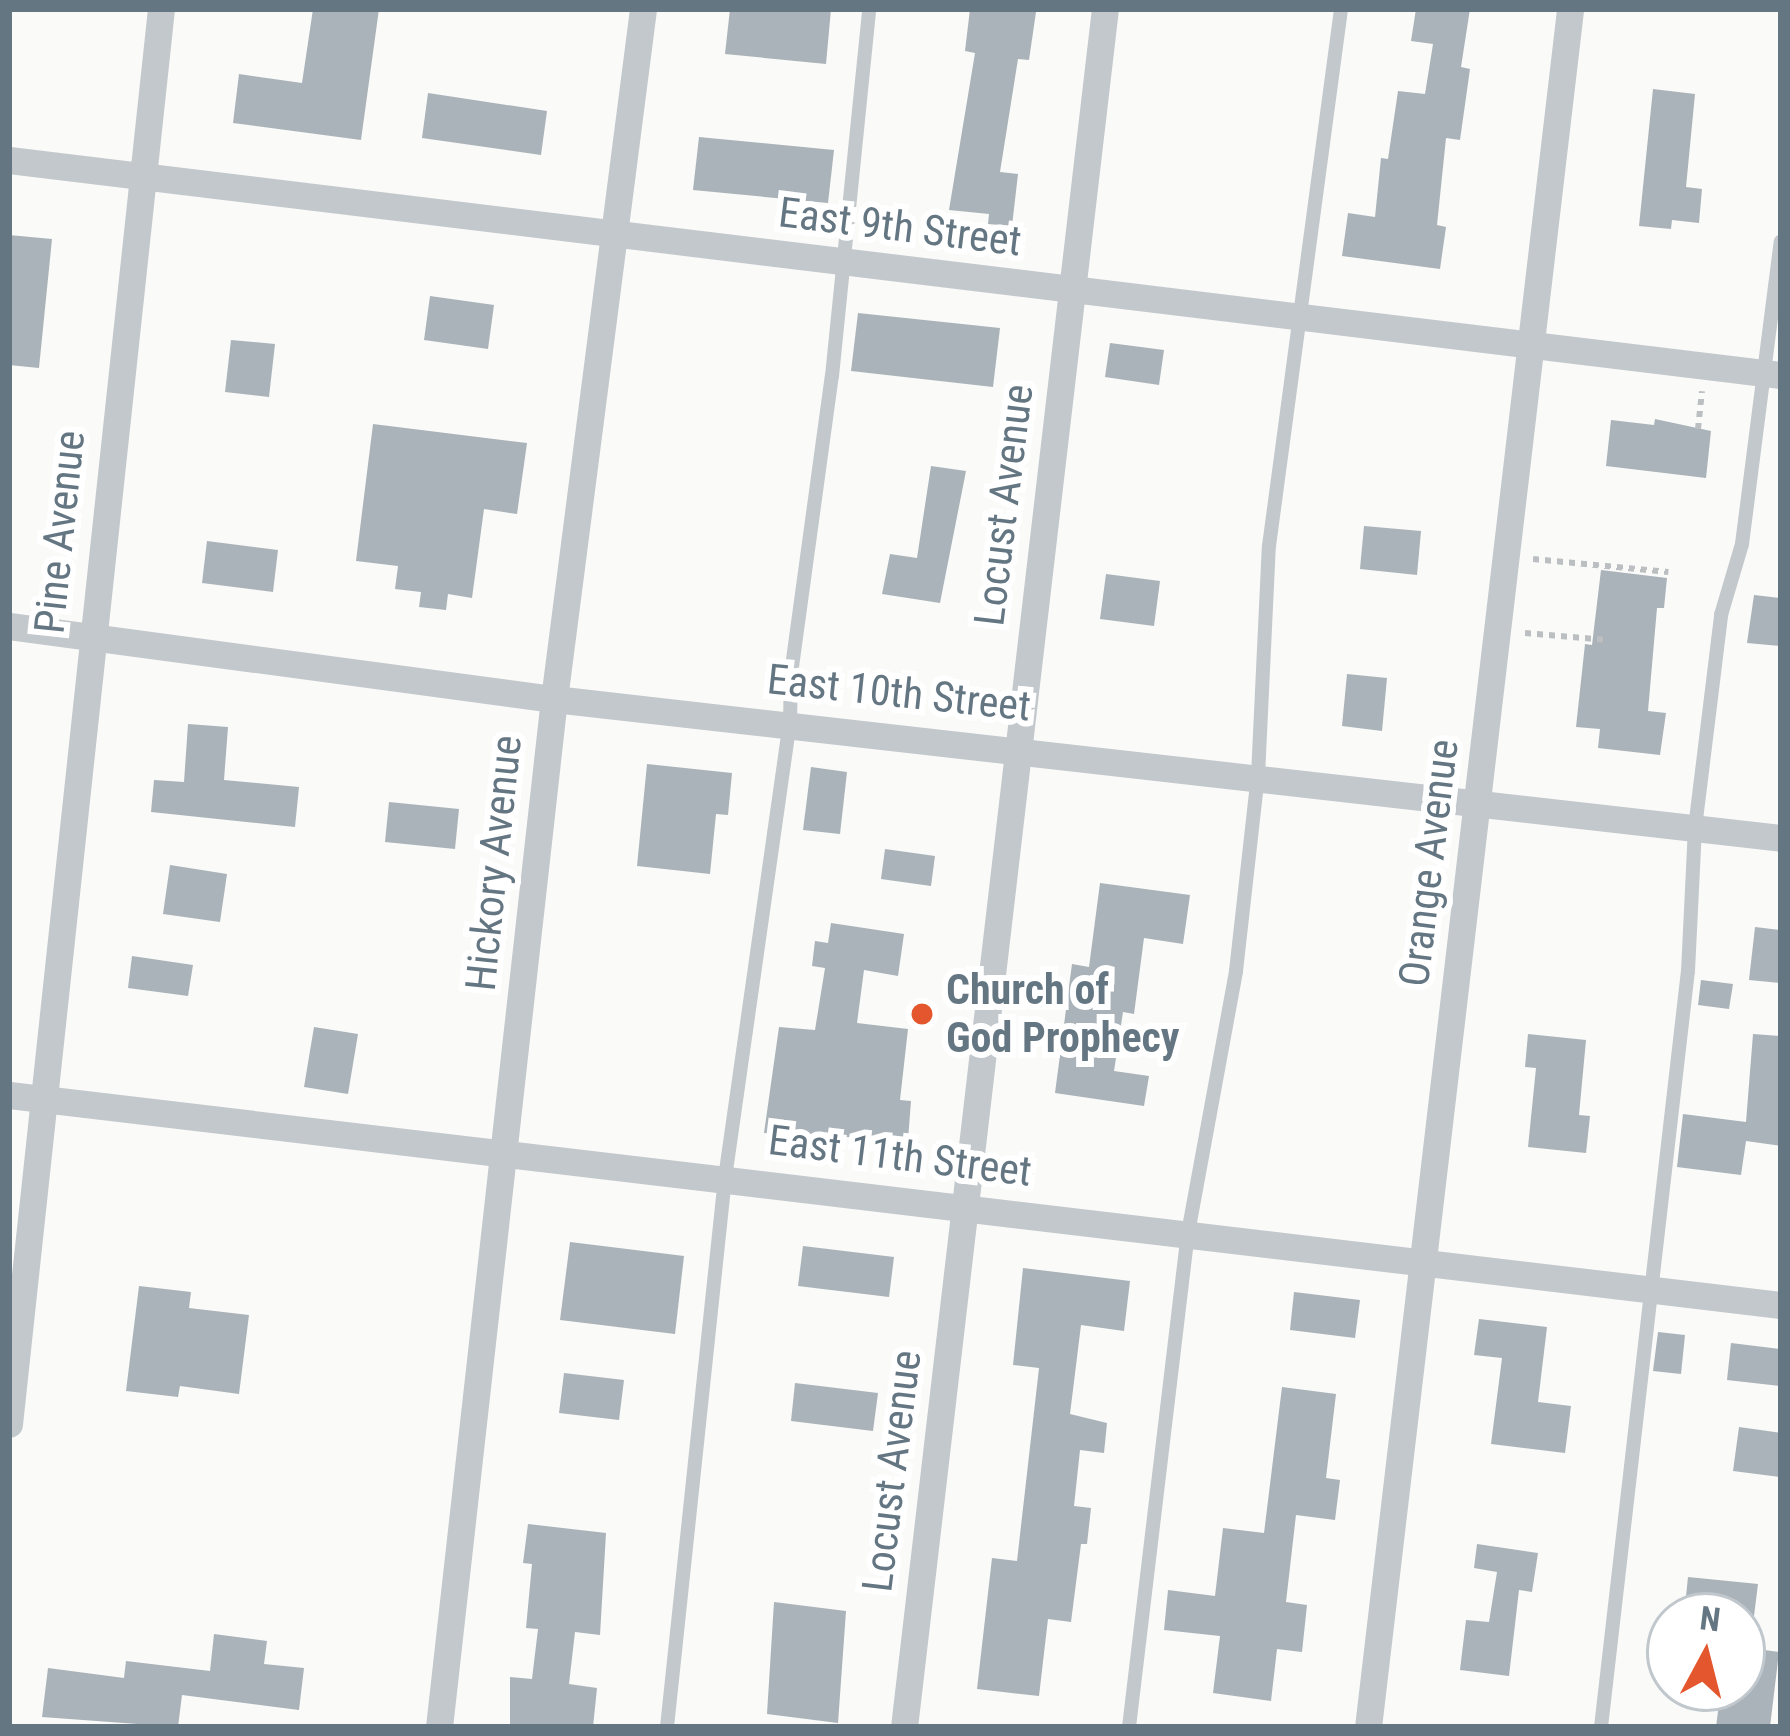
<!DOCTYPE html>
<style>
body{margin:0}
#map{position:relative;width:1790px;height:1736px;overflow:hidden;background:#fafaf8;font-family:"Roboto Condensed",sans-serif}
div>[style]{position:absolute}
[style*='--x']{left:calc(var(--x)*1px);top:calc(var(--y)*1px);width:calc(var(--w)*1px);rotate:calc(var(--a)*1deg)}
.building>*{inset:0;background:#aab3b9}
.path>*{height:6px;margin-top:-3px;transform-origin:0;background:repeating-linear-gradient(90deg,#bbbfc2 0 6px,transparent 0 12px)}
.service>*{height:14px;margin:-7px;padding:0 7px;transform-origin:7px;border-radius:7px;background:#c3c8cc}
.minor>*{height:27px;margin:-13.5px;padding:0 13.5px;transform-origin:13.5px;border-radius:13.5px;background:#c3c8cc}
.dots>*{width:33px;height:33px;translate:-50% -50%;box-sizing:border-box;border:6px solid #fff;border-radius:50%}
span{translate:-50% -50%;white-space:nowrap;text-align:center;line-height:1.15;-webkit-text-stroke:12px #fff;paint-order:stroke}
.street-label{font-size:42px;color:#657683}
.poi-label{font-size:42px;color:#657683;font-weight:700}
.left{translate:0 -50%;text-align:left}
.frame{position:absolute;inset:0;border:12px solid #657683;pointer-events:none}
.north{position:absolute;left:1646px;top:1592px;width:120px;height:120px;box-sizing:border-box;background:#fff;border:3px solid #c1c8cd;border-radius:50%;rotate:7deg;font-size:33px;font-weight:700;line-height:48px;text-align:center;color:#657683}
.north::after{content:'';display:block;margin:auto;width:42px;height:54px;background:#e4572e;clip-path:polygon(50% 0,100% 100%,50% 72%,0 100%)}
</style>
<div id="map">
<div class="building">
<i style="clip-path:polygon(313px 9px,379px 9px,361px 140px,233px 123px,239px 74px,302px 83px)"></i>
<i style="clip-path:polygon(730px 9px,831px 9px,826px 64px,725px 54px)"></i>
<i style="clip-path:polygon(970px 9px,1036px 12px,1029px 60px,1018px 59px,1000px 172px,1018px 174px,1012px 226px,988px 224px,989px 214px,949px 210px,975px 53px,965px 51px)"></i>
<i style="clip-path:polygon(1416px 9px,1470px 9px,1461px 67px,1470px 69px,1460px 140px,1446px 138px,1437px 225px,1446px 227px,1440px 269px,1342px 256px,1348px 213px,1375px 217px,1381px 158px,1388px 159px,1398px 91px,1425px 94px,1433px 44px,1411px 41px)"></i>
<i style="clip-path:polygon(1653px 89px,1695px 94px,1686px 187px,1702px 189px,1699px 223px,1672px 220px,1671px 229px,1639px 226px)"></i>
<i style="clip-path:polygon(428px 93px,547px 111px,541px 155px,422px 138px)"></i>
<i style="clip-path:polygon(699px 137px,834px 150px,828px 203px,693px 190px)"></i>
<i style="clip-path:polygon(9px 235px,52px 239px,39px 368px,9px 365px)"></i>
<i style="clip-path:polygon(430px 296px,494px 305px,488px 349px,424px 340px)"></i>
<i style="clip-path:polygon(858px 313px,1000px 328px,993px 387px,851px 371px)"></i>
<i style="clip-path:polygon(231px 340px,275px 344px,269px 397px,225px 392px)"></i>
<i style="clip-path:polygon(1110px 343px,1164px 350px,1159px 385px,1105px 377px)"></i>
<i style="clip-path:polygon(1655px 419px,1711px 431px,1706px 478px,1606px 466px,1611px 420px,1654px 425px)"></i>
<i style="clip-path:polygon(373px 424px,527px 443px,517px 514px,484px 509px,472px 598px,448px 594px,446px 610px,419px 607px,421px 592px,395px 589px,398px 566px,356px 561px)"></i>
<i style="clip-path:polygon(931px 466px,966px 471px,940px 603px,882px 594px,890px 554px,917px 558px)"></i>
<i style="clip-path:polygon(1364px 526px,1421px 531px,1417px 575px,1360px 569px)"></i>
<i style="clip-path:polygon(207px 541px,278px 550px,273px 592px,202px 583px)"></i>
<i style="clip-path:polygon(1601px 570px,1667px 578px,1664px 608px,1657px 608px,1648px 711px,1666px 713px,1660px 755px,1598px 748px,1600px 729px,1576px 727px,1585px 644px,1592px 645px)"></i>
<i style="clip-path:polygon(1106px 574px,1160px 581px,1154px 626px,1100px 619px)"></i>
<i style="clip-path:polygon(1754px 595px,1781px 598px,1781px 646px,1747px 643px)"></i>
<i style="clip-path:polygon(1347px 674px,1387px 678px,1382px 731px,1342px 726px)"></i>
<i style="clip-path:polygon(188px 724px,228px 727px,224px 780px,299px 787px,295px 827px,151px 812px,154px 780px,184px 782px)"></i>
<i style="clip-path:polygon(647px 764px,732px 773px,728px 815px,716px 814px,710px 874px,637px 866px)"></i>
<i style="clip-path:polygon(811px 767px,847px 772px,840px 834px,803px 830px)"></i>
<i style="clip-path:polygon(389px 802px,459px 809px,455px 849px,385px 842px)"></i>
<i style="clip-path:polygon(885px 849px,935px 856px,931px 886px,881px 879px)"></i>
<i style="clip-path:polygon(170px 865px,227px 874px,220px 922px,163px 914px)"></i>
<i style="clip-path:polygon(1100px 883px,1190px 895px,1183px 944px,1144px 938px,1134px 1014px,1123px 1012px,1114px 1071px,1149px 1076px,1144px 1106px,1055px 1093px,1072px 964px,1089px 967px)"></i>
<i style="clip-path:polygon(831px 923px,904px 934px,898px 976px,864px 970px,857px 1023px,908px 1029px,900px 1100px,911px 1101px,908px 1140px,764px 1133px,779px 1027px,815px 1030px,825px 968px,812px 966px,815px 941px,828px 943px)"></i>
<i style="clip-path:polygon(1755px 927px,1781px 930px,1781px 983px,1749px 980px)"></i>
<i style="clip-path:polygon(132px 956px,193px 965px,188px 996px,128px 988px)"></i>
<i style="clip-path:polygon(1701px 980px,1733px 984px,1729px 1009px,1698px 1005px)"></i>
<i style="clip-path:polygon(314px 1027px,358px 1034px,348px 1094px,304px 1087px)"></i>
<i style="clip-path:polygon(1528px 1034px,1586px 1040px,1579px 1115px,1590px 1116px,1586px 1153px,1528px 1147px,1536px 1068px,1525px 1067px)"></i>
<i style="clip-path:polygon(1753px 1034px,1781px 1036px,1781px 1146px,1746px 1141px,1741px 1175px,1677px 1167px,1683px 1114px,1746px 1122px)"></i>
<i style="clip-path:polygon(570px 1242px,684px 1256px,675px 1334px,560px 1320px)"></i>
<i style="clip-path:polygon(803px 1246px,894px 1257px,889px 1297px,798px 1286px)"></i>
<i style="clip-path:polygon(1023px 1268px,1130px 1281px,1124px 1331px,1081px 1325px,1070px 1414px,1107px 1423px,1104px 1453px,1080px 1450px,1074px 1506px,1091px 1508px,1087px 1544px,1081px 1544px,1071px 1622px,1048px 1619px,1039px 1696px,977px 1689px,992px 1558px,1017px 1561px,1039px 1368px,1013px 1365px)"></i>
<i style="clip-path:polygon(139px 1286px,191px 1292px,189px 1308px,249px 1315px,239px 1394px,180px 1386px,178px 1397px,126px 1391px)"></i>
<i style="clip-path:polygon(1294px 1292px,1360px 1300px,1355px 1338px,1290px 1330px)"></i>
<i style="clip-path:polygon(1479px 1319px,1547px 1327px,1538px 1402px,1571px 1406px,1565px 1453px,1491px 1444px,1502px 1358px,1474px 1355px)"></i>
<i style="clip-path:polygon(1658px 1332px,1685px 1335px,1681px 1374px,1653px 1371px)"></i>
<i style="clip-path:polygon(1731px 1343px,1781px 1349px,1781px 1386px,1727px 1380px)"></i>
<i style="clip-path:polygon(564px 1373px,624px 1380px,619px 1420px,559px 1413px)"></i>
<i style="clip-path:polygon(795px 1383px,878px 1393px,873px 1431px,791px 1421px)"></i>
<i style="clip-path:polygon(1282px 1387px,1336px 1394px,1326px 1478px,1340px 1480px,1335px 1520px,1296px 1515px,1286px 1602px,1307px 1605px,1302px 1652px,1277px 1649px,1271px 1701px,1213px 1693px,1220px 1636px,1164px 1630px,1168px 1590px,1215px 1596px,1223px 1528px,1264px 1533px)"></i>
<i style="clip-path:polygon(1739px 1427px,1781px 1433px,1781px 1477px,1733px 1471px)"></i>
<i style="clip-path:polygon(528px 1524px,606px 1533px,600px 1635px,575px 1632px,569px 1684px,597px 1688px,593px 1727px,510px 1727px,510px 1677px,532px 1679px,538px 1629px,526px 1628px,532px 1564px,523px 1563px)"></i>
<i style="clip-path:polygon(1477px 1544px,1538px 1553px,1532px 1592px,1519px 1590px,1509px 1676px,1460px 1670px,1466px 1620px,1489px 1622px,1497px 1572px,1474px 1568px)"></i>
<i style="clip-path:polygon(1688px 1577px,1758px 1584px,1754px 1616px,1684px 1616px)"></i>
<i style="clip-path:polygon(774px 1602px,846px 1611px,838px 1723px,767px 1714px)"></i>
<i style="clip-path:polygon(214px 1634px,267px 1641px,264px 1664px,304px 1668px,299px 1710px,182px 1695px,178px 1727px,42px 1717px,48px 1668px,124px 1678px,126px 1661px,210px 1671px)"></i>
<i style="clip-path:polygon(1742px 1647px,1779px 1652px,1770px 1727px,1716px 1727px,1721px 1688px,1742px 1688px)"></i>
</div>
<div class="path">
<i style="--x:1698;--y:429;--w:38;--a:-84"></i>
<i style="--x:1533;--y:559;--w:136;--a:5.5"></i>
<i style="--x:1525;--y:633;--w:82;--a:4.9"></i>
</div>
<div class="service">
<i style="--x:667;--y:1727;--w:552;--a:-83.97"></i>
<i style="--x:725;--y:1178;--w:459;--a:-81.9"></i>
<i style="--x:790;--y:724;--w:50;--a:-88.9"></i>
<i style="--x:791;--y:674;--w:301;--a:-82.2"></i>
<i style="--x:832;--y:376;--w:369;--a:-84.2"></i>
<i style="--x:1129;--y:1727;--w:498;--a:-83.2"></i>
<i style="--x:1188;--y:1233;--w:266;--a:-79.6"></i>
<i style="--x:1236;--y:971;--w:196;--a:-83.6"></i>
<i style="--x:1258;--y:776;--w:230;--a:-87.3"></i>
<i style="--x:1269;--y:546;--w:542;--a:-82.36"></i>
<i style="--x:1601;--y:1727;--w:761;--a:-83.44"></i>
<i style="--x:1688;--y:971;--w:143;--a:-87.2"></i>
<i style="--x:1695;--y:828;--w:215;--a:-83"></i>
<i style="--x:1721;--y:615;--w:74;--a:-73.5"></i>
<i style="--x:1742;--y:544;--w:305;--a:-82.7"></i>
</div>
<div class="minor">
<i style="--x:9;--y:160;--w:1785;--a:6.92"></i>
<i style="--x:9;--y:626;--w:550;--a:7.63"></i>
<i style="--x:554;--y:699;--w:1235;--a:6.46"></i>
<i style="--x:9;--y:1095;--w:1784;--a:6.76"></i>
<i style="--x:9;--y:1424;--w:1423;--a:-83.87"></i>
<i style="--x:439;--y:1727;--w:1034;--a:-83.62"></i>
<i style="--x:554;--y:699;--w:696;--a:-82.65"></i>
<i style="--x:904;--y:1727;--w:1730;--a:-83.33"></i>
<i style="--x:1368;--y:1727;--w:1730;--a:-83.29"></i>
</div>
<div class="dots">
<i style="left:922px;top:1014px;background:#e4572e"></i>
</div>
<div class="street-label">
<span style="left:900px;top:227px;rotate:7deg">East 9th Street</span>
<span style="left:1004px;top:505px;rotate:-83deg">Locust Avenue</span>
<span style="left:60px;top:532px;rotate:-84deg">Pine Avenue</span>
<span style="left:899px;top:693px;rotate:6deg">East 10th Street</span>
<span style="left:494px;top:863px;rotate:-84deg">Hickory Avenue</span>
<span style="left:1429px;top:863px;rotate:-83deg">Orange Avenue</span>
<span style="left:900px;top:1156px;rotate:7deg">East 11th Street</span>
<span style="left:892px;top:1471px;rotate:-83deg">Locust Avenue</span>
</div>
<div class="poi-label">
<span class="left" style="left:946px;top:1014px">Church of<br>God Prophecy</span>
</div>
<div class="frame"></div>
<div class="north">N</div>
</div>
